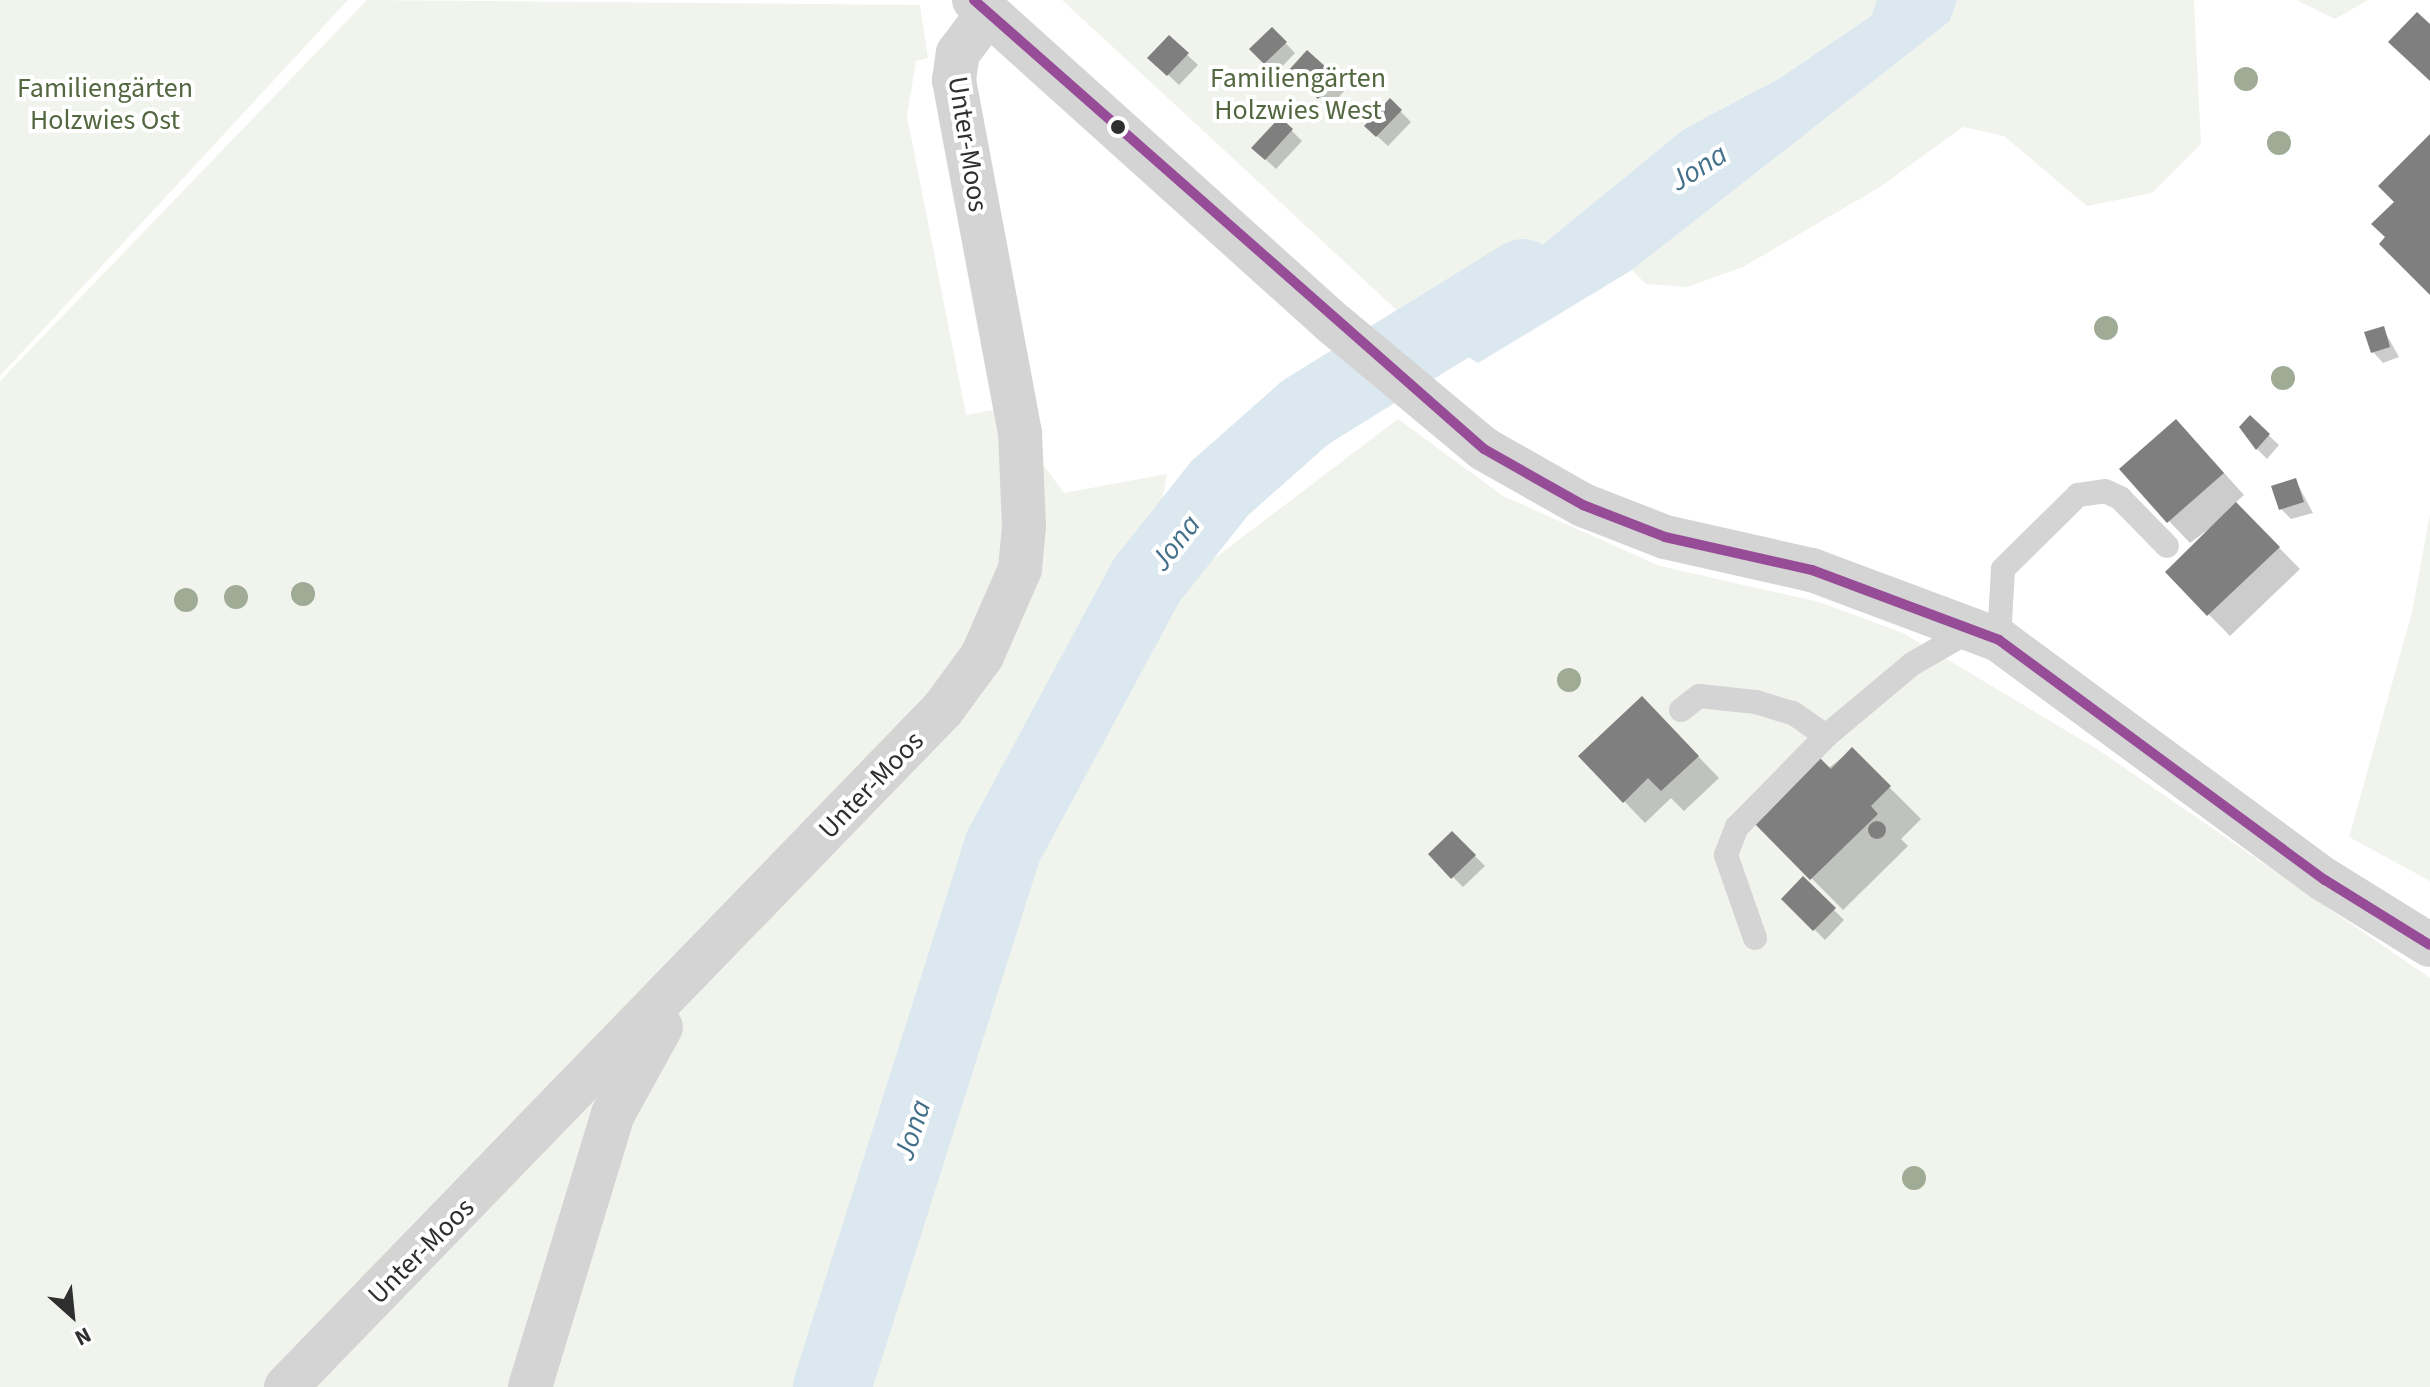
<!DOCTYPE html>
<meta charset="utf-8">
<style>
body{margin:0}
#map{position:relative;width:2430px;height:1387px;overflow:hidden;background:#fff;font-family:"Source Sans 3",sans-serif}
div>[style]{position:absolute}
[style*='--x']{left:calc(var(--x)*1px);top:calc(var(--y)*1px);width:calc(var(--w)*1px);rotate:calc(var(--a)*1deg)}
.green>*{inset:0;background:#f1f4ed}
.water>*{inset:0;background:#dce8f0}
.shadow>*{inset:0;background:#0003}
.river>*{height:78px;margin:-39px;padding:0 39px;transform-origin:39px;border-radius:39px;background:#dce8f0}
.building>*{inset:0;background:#7f7f7f}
.round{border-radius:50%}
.service>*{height:24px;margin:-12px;padding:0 12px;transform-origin:12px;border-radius:12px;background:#d4d4d4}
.minor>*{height:44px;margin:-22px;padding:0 22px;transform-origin:22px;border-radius:22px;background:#d4d4d4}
.tertiary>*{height:44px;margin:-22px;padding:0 22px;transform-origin:22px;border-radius:22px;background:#d4d4d4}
.bus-1>*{height:10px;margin:-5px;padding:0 5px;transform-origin:5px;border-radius:5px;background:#974c98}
.trees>*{width:24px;height:24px;margin:-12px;border-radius:50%;background:#a0ab96}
.dots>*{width:22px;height:22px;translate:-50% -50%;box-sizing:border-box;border:4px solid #fff;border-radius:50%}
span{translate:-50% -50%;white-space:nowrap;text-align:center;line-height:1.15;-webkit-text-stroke:8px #fff;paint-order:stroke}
.park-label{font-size:28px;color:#536740}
.street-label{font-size:28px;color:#2f2f2f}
.water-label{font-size:30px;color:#44708a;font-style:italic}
.north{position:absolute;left:32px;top:1275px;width:80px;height:80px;-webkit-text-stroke:6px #fff;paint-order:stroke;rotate:153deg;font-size:22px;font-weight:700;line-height:32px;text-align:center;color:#2f2f2f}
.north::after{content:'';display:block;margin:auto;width:28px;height:36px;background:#2f2f2f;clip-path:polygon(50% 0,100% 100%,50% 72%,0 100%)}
</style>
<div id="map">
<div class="green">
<i style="clip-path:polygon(0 0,348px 0,0 376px)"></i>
<i style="clip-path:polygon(367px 0,920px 5px,928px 58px,916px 61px,907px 116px,966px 415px,1015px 406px,1020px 433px,1064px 493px,1167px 474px,1141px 614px,1398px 419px,1503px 496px,1660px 566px,1819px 602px,1903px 633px,2097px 749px,2430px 978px,2430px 1387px,0 1387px,0 381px)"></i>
<i style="clip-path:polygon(1062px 0,1877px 0,1871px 16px,1780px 78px,1684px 129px,1542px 245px,1403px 316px)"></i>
<i style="clip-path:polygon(1957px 0,2194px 0,2201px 144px,2152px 193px,2087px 206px,2004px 136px,1963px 127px,1880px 187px,1743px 267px,1687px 287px,1646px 284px,1632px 270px,1950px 21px)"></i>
<i style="clip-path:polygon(2296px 0,2368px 0,2335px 19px)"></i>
<i style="clip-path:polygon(2430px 514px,2430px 881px,2349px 837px,2412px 612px)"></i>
</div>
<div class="water">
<i style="clip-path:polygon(1877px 0,1957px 0,1950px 21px,1632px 270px,1478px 363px,1403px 316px,1542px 245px,1684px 129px,1780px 78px,1871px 16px)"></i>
</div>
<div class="shadow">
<i style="clip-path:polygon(1272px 29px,1295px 53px,1276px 73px,1252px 49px)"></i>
<i style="clip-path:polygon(1169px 38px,1198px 65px,1179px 85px,1150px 58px)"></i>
<i style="clip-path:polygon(1307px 53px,1346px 89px,1330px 107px,1301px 81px)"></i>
<i style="clip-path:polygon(1390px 101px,1411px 122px,1388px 146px,1366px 126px)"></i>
<i style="clip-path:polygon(1280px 119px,1302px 141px,1276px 169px,1264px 158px)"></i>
<i style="clip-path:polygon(2383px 328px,2399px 357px,2383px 363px,2373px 352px)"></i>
<i style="clip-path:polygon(2250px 418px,2279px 445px,2267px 459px,2257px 449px)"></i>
<i style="clip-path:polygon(2197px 443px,2244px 495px,2235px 503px,2300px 569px,2230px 636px,2167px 572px,2218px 522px,2190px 543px,2169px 521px)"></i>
<i style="clip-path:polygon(2296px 481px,2313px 513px,2291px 519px,2281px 509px)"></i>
<i style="clip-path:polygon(1663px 720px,1719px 778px,1684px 811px,1671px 798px,1645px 823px,1624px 801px)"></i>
<i style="clip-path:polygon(1852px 750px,1921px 819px,1901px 839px,1908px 846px,1843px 910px,1757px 823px)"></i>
<i style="clip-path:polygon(1452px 833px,1485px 866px,1463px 887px,1430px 854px)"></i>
<i style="clip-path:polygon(1803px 879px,1844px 920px,1825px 940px,1784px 899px)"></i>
</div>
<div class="river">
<i style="--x:832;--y:1387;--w:566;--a:-72.43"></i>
<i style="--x:1003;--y:847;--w:303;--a:-61.7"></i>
<i style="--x:1147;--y:580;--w:117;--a:-51.6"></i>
<i style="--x:1220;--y:488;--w:115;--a:-41.5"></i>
<i style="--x:1306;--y:412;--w:255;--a:-31.7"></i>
</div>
<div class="building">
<i style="clip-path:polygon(2417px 12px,2430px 24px,2430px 81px,2388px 42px)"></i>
<i style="clip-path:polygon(1272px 27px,1287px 42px,1264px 64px,1249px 49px)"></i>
<i style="clip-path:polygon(1169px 35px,1189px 53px,1167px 76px,1147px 58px)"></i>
<i style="clip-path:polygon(1307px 50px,1337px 77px,1318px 99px,1288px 71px)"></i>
<i style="clip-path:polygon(1390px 98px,1402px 110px,1376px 137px,1364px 126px)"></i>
<i style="clip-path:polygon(1280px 117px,1293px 129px,1265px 160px,1251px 148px)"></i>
<i style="clip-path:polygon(2430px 134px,2430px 295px,2379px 244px,2385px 237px,2371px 224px,2394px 202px,2378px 186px)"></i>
<i style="clip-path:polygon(2384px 326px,2390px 347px,2371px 353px,2364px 332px)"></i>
<i style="clip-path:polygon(2250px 415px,2270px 434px,2256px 450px,2239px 427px)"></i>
<i style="clip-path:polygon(2176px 419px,2224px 473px,2167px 523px,2119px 469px)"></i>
<i style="clip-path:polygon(2296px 478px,2304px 502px,2279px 510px,2271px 486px)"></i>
<i style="clip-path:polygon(2236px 502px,2280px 547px,2207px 616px,2165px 572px)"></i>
<i style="clip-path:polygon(1642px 696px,1699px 756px,1661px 791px,1648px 778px,1623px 803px,1578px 756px)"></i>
<i style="clip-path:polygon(1852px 747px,1891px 786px,1871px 806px,1878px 814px,1810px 880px,1754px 823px,1820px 758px,1831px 769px)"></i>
<i class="round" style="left:1868px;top:821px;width:18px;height:18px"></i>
<i style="clip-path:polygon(1452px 831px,1476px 855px,1451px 879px,1428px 854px)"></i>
<i style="clip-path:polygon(1803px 876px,1836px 908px,1813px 931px,1781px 899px)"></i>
</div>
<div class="service">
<i style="--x:1999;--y:640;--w:71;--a:-86.8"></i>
<i style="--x:2003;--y:569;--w:105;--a:-44.6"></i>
<i style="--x:2078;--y:495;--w:27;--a:-8"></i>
<i style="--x:2105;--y:491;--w:17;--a:25"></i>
<i style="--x:2120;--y:498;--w:67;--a:45.6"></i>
<i style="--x:1681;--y:710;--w:23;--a:-38"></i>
<i style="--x:1699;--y:696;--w:57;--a:6"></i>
<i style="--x:1756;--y:702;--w:39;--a:17"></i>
<i style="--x:1793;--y:713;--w:40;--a:34.9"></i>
<i style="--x:1755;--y:938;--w:88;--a:-109.3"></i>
<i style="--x:1726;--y:855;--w:30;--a:-69"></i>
<i style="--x:1737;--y:827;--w:127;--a:-45.6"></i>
<i style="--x:1826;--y:736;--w:112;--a:-39.9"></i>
<i style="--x:1912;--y:664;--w:68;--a:-30"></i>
</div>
<div class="minor">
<i style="--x:286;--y:1387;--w:944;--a:-45.9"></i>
<i style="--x:943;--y:709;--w:66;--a:-53.7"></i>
<i style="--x:982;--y:656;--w:95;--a:-66.4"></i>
<i style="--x:1020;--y:569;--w:42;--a:-84.6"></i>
<i style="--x:1024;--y:527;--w:94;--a:-92.4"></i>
<i style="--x:1020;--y:433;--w:359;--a:-100.6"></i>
<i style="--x:954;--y:80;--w:27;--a:-82"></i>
<i style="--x:958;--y:53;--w:50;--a:-53.1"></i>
<i style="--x:530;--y:1387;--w:285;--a:-73.1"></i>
<i style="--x:613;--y:1114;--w:99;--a:-61.1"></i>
</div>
<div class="tertiary">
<i style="--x:974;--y:0;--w:484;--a:42"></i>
<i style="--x:1334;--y:324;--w:195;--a:39.8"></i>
<i style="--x:1484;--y:449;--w:114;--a:29.5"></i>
<i style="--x:1583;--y:505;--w:88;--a:21.3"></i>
<i style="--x:1665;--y:537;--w:151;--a:12.7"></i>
<i style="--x:1812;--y:570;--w:200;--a:20.5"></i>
<i style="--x:1999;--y:640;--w:405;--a:36.4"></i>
<i style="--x:2325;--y:880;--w:123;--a:31.8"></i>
</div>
<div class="bus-1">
<i style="--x:974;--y:0;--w:679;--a:41.36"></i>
<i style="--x:1484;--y:449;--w:114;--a:29.5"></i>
<i style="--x:1583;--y:505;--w:88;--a:21.3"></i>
<i style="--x:1665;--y:537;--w:151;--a:12.7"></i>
<i style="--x:1812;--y:570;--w:200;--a:20.5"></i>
<i style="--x:1999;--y:640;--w:405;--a:36.4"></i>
<i style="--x:2325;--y:880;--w:123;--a:31.8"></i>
</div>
<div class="trees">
<i style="left:2246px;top:79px"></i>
<i style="left:2279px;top:143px"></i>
<i style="left:2106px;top:328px"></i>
<i style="left:2283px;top:378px"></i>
<i style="left:303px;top:594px"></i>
<i style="left:236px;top:597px"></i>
<i style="left:186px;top:600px"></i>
<i style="left:1569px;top:680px"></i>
<i style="left:1914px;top:1178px"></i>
</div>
<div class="dots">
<i style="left:1118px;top:127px;background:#2f2f2f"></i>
</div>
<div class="park-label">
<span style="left:1298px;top:94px">Familiengärten<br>Holzwies West</span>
<span style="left:105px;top:104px">Familiengärten<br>Holzwies Ost</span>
</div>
<div class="street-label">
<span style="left:968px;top:144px;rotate:81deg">Unter-Moos</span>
<span style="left:871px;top:785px;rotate:-46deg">Unter-Moos</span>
<span style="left:421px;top:1251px;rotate:-45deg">Unter-Moos</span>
</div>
<div class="water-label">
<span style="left:1699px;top:168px;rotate:-32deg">Jona</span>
<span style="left:1176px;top:543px;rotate:-52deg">Jona</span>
<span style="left:913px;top:1130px;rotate:-72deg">Jona</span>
</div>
<div class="north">N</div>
</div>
